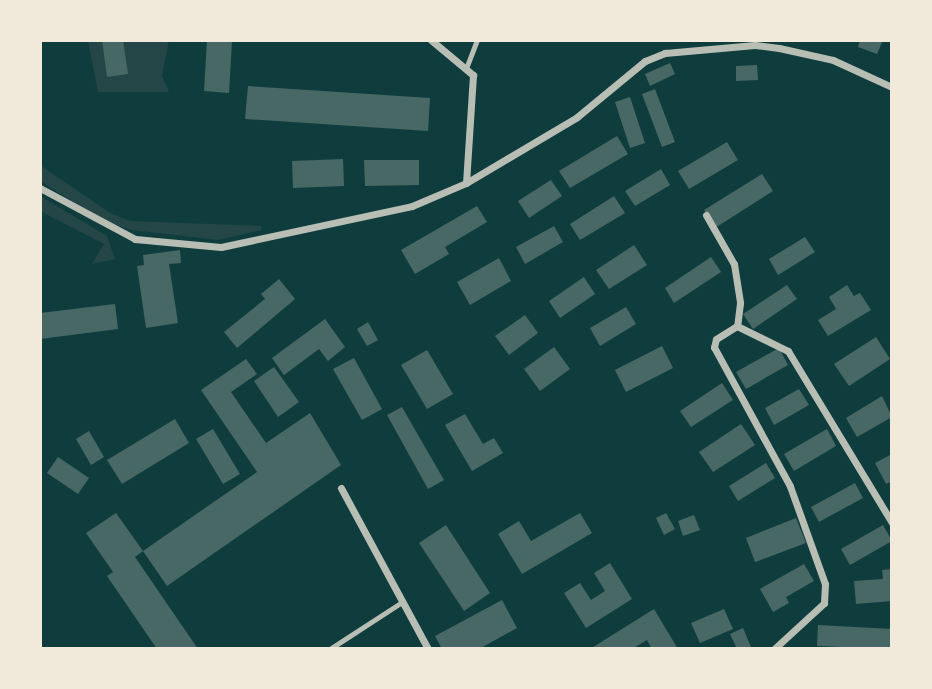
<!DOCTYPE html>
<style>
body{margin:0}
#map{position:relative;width:932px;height:689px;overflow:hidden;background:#0f3d3e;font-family:"Source Sans 3",sans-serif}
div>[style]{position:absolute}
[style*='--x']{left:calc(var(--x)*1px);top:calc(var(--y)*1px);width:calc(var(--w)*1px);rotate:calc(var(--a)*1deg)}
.green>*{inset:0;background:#244646}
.building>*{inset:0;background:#486865}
.service>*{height:4.5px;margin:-2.25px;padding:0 2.25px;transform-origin:2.25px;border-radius:2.25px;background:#b8beb3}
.minor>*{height:7px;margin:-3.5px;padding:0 3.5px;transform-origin:3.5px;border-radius:3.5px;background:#b8beb3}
span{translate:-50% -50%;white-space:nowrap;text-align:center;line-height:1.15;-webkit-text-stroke:7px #f1e9da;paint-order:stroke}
.frame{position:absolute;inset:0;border:42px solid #f1e9da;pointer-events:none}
</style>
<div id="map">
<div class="green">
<i style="clip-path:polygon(169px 40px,162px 76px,169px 92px,98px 92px,88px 41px)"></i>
<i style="clip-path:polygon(40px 165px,110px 213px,130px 221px,261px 226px,261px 230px,218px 240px,132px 230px,103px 221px,40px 181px)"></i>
<i style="clip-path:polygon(40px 196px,107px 236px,115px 259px,92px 264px,104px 244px,40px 211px)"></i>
</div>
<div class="building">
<i style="clip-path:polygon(102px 40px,123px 40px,128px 74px,107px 77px)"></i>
<i style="clip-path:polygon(207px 40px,232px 41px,229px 93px,204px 91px)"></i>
<i style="clip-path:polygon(860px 40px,883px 40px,877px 54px,858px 47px)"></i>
<i style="clip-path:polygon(670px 63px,675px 74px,650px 86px,645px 74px)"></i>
<i style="clip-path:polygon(757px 65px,758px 80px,736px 81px,736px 66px)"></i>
<i style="clip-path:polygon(248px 86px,430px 98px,428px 131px,245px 119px)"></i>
<i style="clip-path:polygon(655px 89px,675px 142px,662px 147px,642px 94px)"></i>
<i style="clip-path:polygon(630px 97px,645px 143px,630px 148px,615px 102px)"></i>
<i style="clip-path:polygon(617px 136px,628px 154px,570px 188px,559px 171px)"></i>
<i style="clip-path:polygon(727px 142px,738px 160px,689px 189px,678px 171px)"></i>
<i style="clip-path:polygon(343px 159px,344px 186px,293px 188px,292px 161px)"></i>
<i style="clip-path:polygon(364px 160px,419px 160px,419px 185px,365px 186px)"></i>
<i style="clip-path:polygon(661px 169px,670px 185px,635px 206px,625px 191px)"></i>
<i style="clip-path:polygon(762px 174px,773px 191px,715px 228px,704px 210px)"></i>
<i style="clip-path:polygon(551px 180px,562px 196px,529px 218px,518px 201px)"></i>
<i style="clip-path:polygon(614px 196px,625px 213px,580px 240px,570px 224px)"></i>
<i style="clip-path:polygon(477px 206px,487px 222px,445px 247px,449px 254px,415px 274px,401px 250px)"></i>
<i style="clip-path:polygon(554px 226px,563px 242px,525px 264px,516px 247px)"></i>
<i style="clip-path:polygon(805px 237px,815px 252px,778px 275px,769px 259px)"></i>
<i style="clip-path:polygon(634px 245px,647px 265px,609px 289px,596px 270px)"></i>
<i style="clip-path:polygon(180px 250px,181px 263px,169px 264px,178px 323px,146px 328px,137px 266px,144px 265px,143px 255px)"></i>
<i style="clip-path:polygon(711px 257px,721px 272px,674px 303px,665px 288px)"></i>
<i style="clip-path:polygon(499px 258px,511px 281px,470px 305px,457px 282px)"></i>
<i style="clip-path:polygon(584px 277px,595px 294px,560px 318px,549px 301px)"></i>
<i style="clip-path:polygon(279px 279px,295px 299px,237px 348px,224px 332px,265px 299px,261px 294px)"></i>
<i style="clip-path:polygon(787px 285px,797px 299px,753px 329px,743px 314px)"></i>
<i style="clip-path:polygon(847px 285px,854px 296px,860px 293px,871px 310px,828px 336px,818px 320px,836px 309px,829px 297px)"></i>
<i style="clip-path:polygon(115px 304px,118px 329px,40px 339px,40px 313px)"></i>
<i style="clip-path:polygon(626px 307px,636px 324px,600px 346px,590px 328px)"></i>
<i style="clip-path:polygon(525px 315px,538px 333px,509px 355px,495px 336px)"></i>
<i style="clip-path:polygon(325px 319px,345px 347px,328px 361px,319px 349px,284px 375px,272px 358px)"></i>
<i style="clip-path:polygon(368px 322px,378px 340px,367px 346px,357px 329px)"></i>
<i style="clip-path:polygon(876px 337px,890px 359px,849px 386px,834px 364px)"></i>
<i style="clip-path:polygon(662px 346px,673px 368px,626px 392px,615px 370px)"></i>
<i style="clip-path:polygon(554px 347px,570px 369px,540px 391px,524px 369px)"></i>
<i style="clip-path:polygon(779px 348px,788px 365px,746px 389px,736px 372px)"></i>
<i style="clip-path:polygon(427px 350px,453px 394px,427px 409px,401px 365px)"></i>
<i style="clip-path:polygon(354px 358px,382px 409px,362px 420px,333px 369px)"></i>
<i style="clip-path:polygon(246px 359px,257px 374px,231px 392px,266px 443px,310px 413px,341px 465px,167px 586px,143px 551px,257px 472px,201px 390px)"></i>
<i style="clip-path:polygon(274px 367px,299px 402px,278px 417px,254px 381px)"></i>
<i style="clip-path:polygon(722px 383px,733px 400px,691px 427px,680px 411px)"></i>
<i style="clip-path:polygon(799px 389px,809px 405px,774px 425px,765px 408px)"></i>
<i style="clip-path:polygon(882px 396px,892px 417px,857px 437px,846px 418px)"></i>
<i style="clip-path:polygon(402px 407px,444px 480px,428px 489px,387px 415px)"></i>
<i style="clip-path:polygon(465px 414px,483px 444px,494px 438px,503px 453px,472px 471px,445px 425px)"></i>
<i style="clip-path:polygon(175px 419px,189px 443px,122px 484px,107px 460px)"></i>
<i style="clip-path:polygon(741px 424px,755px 445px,713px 472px,699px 452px)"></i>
<i style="clip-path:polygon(213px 429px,240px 474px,223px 484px,196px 439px)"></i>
<i style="clip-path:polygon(827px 429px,836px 446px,794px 471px,784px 454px)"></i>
<i style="clip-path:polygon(89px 431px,104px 457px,91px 465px,76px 439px)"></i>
<i style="clip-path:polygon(892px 454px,892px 481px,886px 484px,875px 463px)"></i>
<i style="clip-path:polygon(58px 457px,89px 478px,78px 494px,47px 473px)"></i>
<i style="clip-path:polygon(766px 463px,775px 478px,738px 501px,729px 486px)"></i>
<i style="clip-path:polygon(855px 483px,863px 498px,819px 522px,811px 507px)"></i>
<i style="clip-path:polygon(116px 513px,143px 551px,135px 557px,198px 649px,157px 649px,107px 576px,113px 572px,86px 533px)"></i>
<i style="clip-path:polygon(580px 513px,592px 533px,522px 574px,498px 534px,519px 521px,531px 541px)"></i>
<i style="clip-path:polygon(666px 513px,675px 529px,664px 535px,656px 518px)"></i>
<i style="clip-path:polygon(694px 515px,700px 530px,683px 536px,678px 521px)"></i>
<i style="clip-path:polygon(796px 518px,806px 543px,755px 562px,746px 538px)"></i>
<i style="clip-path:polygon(446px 525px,490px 593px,464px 611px,419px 543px)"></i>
<i style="clip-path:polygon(883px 525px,892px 541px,850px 565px,841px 549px)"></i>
<i style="clip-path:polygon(610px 563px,632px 599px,586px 628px,564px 593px,580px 583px,591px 600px,605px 591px,594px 573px)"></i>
<i style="clip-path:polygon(804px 564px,814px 581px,786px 597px,789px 603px,773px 612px,760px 589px)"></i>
<i style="clip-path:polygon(892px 569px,892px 601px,856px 604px,854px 581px,883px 579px,882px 570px)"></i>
<i style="clip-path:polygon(502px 600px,517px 628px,479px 649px,442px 649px,435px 636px)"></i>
<i style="clip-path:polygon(654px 609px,678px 649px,652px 649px,647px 640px,632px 649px,590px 649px)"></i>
<i style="clip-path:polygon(724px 609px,733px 629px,700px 643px,691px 623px)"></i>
<i style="clip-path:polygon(818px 625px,892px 629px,892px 649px,817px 646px)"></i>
<i style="clip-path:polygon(743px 628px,751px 647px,737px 649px,730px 634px)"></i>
</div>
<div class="service">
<i style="--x:467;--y:66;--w:28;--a:-69"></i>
<i style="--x:330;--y:649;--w:86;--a:-33.1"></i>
</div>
<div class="minor">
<i style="--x:431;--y:40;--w:55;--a:39.8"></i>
<i style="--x:473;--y:75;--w:108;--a:93.7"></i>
<i style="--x:40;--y:188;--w:108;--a:28.2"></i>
<i style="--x:135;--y:239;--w:86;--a:5.3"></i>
<i style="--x:221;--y:247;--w:195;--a:-12.1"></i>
<i style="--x:412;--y:206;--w:59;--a:-23.1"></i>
<i style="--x:466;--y:183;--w:129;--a:-30.7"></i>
<i style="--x:577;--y:117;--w:88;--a:-39.5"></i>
<i style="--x:645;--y:61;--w:22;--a:-22"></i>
<i style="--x:665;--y:53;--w:90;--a:-5.1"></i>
<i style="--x:755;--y:45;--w:24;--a:7"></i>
<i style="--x:779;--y:48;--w:55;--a:12.5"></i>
<i style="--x:833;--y:60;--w:65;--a:24.6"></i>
<i style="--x:706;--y:215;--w:56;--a:60.3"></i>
<i style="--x:734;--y:264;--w:39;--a:81"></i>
<i style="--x:740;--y:303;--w:23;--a:97"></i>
<i style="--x:341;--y:488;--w:183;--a:61.6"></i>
<i style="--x:774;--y:649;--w:68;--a:-42.6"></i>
<i style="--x:824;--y:603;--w:19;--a:-87"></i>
<i style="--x:825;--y:584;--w:104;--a:-109.7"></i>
<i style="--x:790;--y:486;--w:158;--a:-118.7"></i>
<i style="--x:714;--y:347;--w:8;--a:-76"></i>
<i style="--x:716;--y:339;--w:25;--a:-32"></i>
<i style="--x:737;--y:326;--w:57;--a:26.1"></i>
<i style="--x:788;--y:351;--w:201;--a:58.8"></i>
</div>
<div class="frame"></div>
</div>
